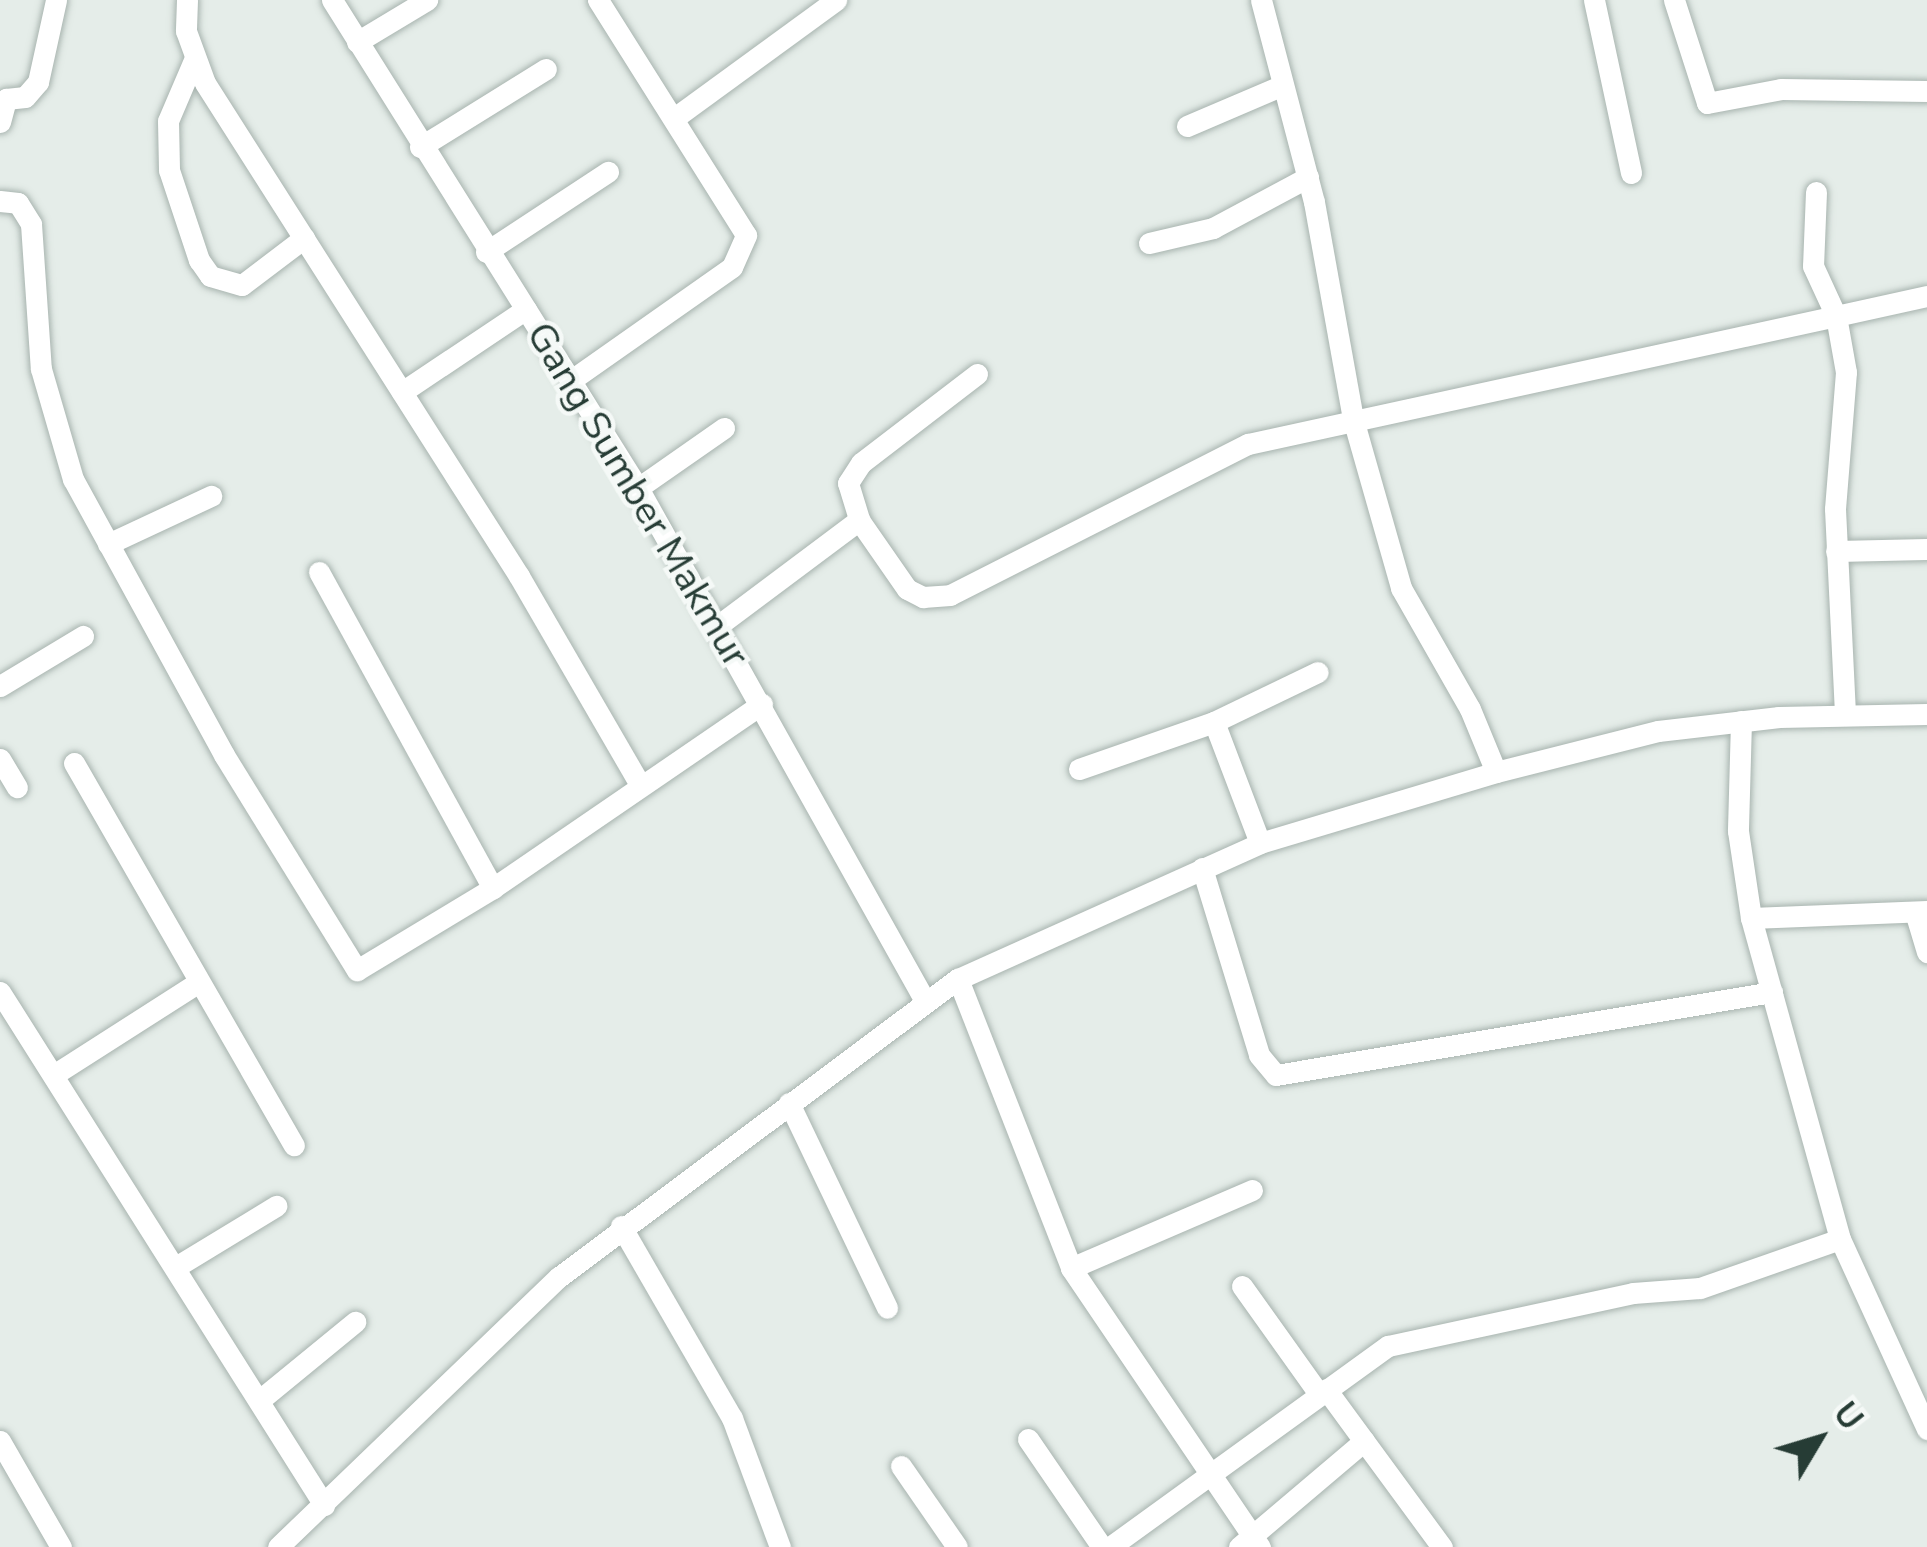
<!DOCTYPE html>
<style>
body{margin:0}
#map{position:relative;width:1927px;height:1547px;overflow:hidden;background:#e5ede9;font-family:"Nunito Sans",sans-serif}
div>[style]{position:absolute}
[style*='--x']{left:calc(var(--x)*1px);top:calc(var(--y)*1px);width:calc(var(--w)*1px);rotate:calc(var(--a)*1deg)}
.roads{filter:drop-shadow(0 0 3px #a8b4af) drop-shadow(0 0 3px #a8b4af)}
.minor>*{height:21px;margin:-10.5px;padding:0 10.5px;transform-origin:10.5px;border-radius:10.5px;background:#fff}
span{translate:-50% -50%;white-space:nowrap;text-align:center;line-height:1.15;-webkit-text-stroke:9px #f5f9f7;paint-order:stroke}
.street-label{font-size:39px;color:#263c35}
.north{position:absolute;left:1759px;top:1379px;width:120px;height:120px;-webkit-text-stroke:9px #f5f9f7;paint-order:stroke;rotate:52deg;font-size:33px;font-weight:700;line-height:48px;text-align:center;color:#263c35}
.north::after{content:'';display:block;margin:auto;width:42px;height:54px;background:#263c35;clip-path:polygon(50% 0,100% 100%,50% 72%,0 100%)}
</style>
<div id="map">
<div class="roads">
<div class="minor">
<i style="--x:187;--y:0;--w:31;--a:92"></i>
<i style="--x:186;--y:31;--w:55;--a:69.9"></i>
<i style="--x:205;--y:83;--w:585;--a:57.51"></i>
<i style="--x:519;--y:576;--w:241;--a:59.9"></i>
<i style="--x:332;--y:0;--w:576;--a:57.91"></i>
<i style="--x:638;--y:488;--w:588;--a:60.77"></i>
<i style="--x:1261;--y:0;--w:209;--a:75.3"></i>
<i style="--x:1314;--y:202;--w:220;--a:79.8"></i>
<i style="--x:1353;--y:419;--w:176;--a:74.1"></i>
<i style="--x:1401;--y:588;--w:139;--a:60.3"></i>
<i style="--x:1470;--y:709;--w:68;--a:67.6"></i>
<i style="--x:1594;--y:0;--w:177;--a:77.9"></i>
<i style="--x:1674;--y:0;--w:108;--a:72.2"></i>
<i style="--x:1707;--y:103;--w:75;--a:-10.7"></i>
<i style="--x:1781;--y:89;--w:146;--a:0.8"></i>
<i style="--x:357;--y:42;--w:82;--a:-31"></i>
<i style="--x:194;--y:60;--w:66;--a:113.1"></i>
<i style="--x:168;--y:121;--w:49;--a:88.8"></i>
<i style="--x:169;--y:170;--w:95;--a:71.6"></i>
<i style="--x:199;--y:260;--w:19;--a:55"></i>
<i style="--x:210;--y:276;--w:33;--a:16"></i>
<i style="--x:242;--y:285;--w:78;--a:-37.2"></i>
<i style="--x:677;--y:116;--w:197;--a:-36.1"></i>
<i style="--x:0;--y:122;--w:24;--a:-75"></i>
<i style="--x:6;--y:99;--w:19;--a:-6"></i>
<i style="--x:25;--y:97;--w:20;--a:-49"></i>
<i style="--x:38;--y:82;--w:84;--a:-77.6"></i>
<i style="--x:1187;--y:126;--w:104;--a:-23.1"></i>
<i style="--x:420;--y:147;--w:148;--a:-31.8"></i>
<i style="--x:1816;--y:192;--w:74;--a:92.3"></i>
<i style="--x:1813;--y:266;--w:55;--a:65.3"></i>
<i style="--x:1836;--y:316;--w:93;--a:-12.4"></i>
<i style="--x:0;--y:201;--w:18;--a:6"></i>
<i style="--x:18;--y:203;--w:25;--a:58"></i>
<i style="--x:31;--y:224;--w:145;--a:86.1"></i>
<i style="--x:41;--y:369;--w:115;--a:73.8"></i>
<i style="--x:73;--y:479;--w:315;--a:61.3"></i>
<i style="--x:224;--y:755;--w:253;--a:58.3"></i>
<i style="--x:357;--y:970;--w:159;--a:-31.1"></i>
<i style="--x:493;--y:888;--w:326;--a:-34.4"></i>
<i style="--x:1149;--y:243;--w:66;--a:-13.2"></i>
<i style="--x:1213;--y:228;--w:108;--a:-28.2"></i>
<i style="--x:486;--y:252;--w:146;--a:-33.3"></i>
<i style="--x:977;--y:374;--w:146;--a:142.5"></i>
<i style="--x:861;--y:463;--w:24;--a:123"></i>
<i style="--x:848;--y:483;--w:39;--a:73"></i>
<i style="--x:859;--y:520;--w:84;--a:55.2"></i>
<i style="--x:907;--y:589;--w:18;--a:27"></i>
<i style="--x:923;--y:597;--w:27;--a:-4"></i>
<i style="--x:950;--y:595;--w:334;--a:-26.9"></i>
<i style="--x:1248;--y:444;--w:602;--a:-12.28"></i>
<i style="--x:1836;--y:316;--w:57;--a:79.9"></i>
<i style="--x:1846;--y:372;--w:137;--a:94.6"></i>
<i style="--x:1835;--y:509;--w:206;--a:87.2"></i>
<i style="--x:570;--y:381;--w:198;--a:-35.1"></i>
<i style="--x:732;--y:267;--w:35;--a:-66"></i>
<i style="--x:746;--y:235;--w:278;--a:-122.2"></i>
<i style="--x:402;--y:392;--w:149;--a:-33.8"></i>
<i style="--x:638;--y:488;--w:105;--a:-34.9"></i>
<i style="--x:108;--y:544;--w:114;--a:-25"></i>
<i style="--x:1836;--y:551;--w:91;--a:-1.3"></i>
<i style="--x:319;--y:572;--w:361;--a:61.2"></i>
<i style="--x:716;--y:627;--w:179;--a:-36.8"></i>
<i style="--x:0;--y:686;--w:97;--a:-31.1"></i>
<i style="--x:1741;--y:721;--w:110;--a:91.6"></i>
<i style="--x:1738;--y:831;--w:88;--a:81.5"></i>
<i style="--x:1751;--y:918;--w:333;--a:74.5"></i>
<i style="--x:1840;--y:1239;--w:209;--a:65.4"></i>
<i style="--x:1214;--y:722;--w:129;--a:69.2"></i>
<i style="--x:0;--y:759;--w:33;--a:59"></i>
<i style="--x:74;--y:763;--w:441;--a:60.1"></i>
<i style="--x:1079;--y:769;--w:143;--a:-19.2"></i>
<i style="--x:1214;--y:722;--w:115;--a:-25.7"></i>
<i style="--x:1202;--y:868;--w:195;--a:73"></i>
<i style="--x:1259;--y:1055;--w:26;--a:50"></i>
<i style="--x:1276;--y:1075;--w:503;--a:-9.5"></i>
<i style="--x:1915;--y:912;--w:42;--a:73.3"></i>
<i style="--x:1751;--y:918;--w:176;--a:-2.3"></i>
<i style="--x:958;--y:979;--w:310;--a:68.6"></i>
<i style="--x:1071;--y:1268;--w:337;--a:55.9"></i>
<i style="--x:0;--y:992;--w:607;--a:57.72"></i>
<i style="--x:55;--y:1074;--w:171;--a:-32.6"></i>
<i style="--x:789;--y:1103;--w:227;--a:64.4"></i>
<i style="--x:621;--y:1226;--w:222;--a:60"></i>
<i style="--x:732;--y:1418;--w:138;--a:69.6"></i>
<i style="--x:179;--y:1265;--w:114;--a:-31.3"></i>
<i style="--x:1071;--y:1268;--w:197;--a:-23.3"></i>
<i style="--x:1242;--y:1286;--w:133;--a:54.5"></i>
<i style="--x:261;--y:1399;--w:122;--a:-39.3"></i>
<i style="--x:1028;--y:1439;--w:131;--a:55.6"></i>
<i style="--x:0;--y:1441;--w:122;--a:60.1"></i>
<i style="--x:1364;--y:1441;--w:132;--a:53.7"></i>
<i style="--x:901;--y:1466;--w:98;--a:55.3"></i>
<i style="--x:278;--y:1547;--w:390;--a:-43.9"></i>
<i style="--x:559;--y:1277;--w:498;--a:-36.8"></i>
<i style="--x:958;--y:979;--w:331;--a:-24.2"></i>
<i style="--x:1260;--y:843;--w:246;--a:-16.7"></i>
<i style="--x:1496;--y:772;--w:167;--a:-14.2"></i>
<i style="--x:1658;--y:731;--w:122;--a:-6.6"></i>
<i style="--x:1779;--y:717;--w:148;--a:-1.2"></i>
<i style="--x:1110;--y:1547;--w:343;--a:-35.9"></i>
<i style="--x:1388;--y:1346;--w:251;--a:-12.2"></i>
<i style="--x:1633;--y:1293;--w:67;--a:-4.3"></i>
<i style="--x:1700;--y:1288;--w:148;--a:-19.3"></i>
<i style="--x:1239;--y:1547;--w:164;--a:-40.3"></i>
<i style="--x:1364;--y:1441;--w:64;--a:-126.2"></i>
</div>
</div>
<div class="street-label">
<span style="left:637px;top:495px;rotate:59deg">Gang Sumber Makmur</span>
</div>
<div class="north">U</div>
</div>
